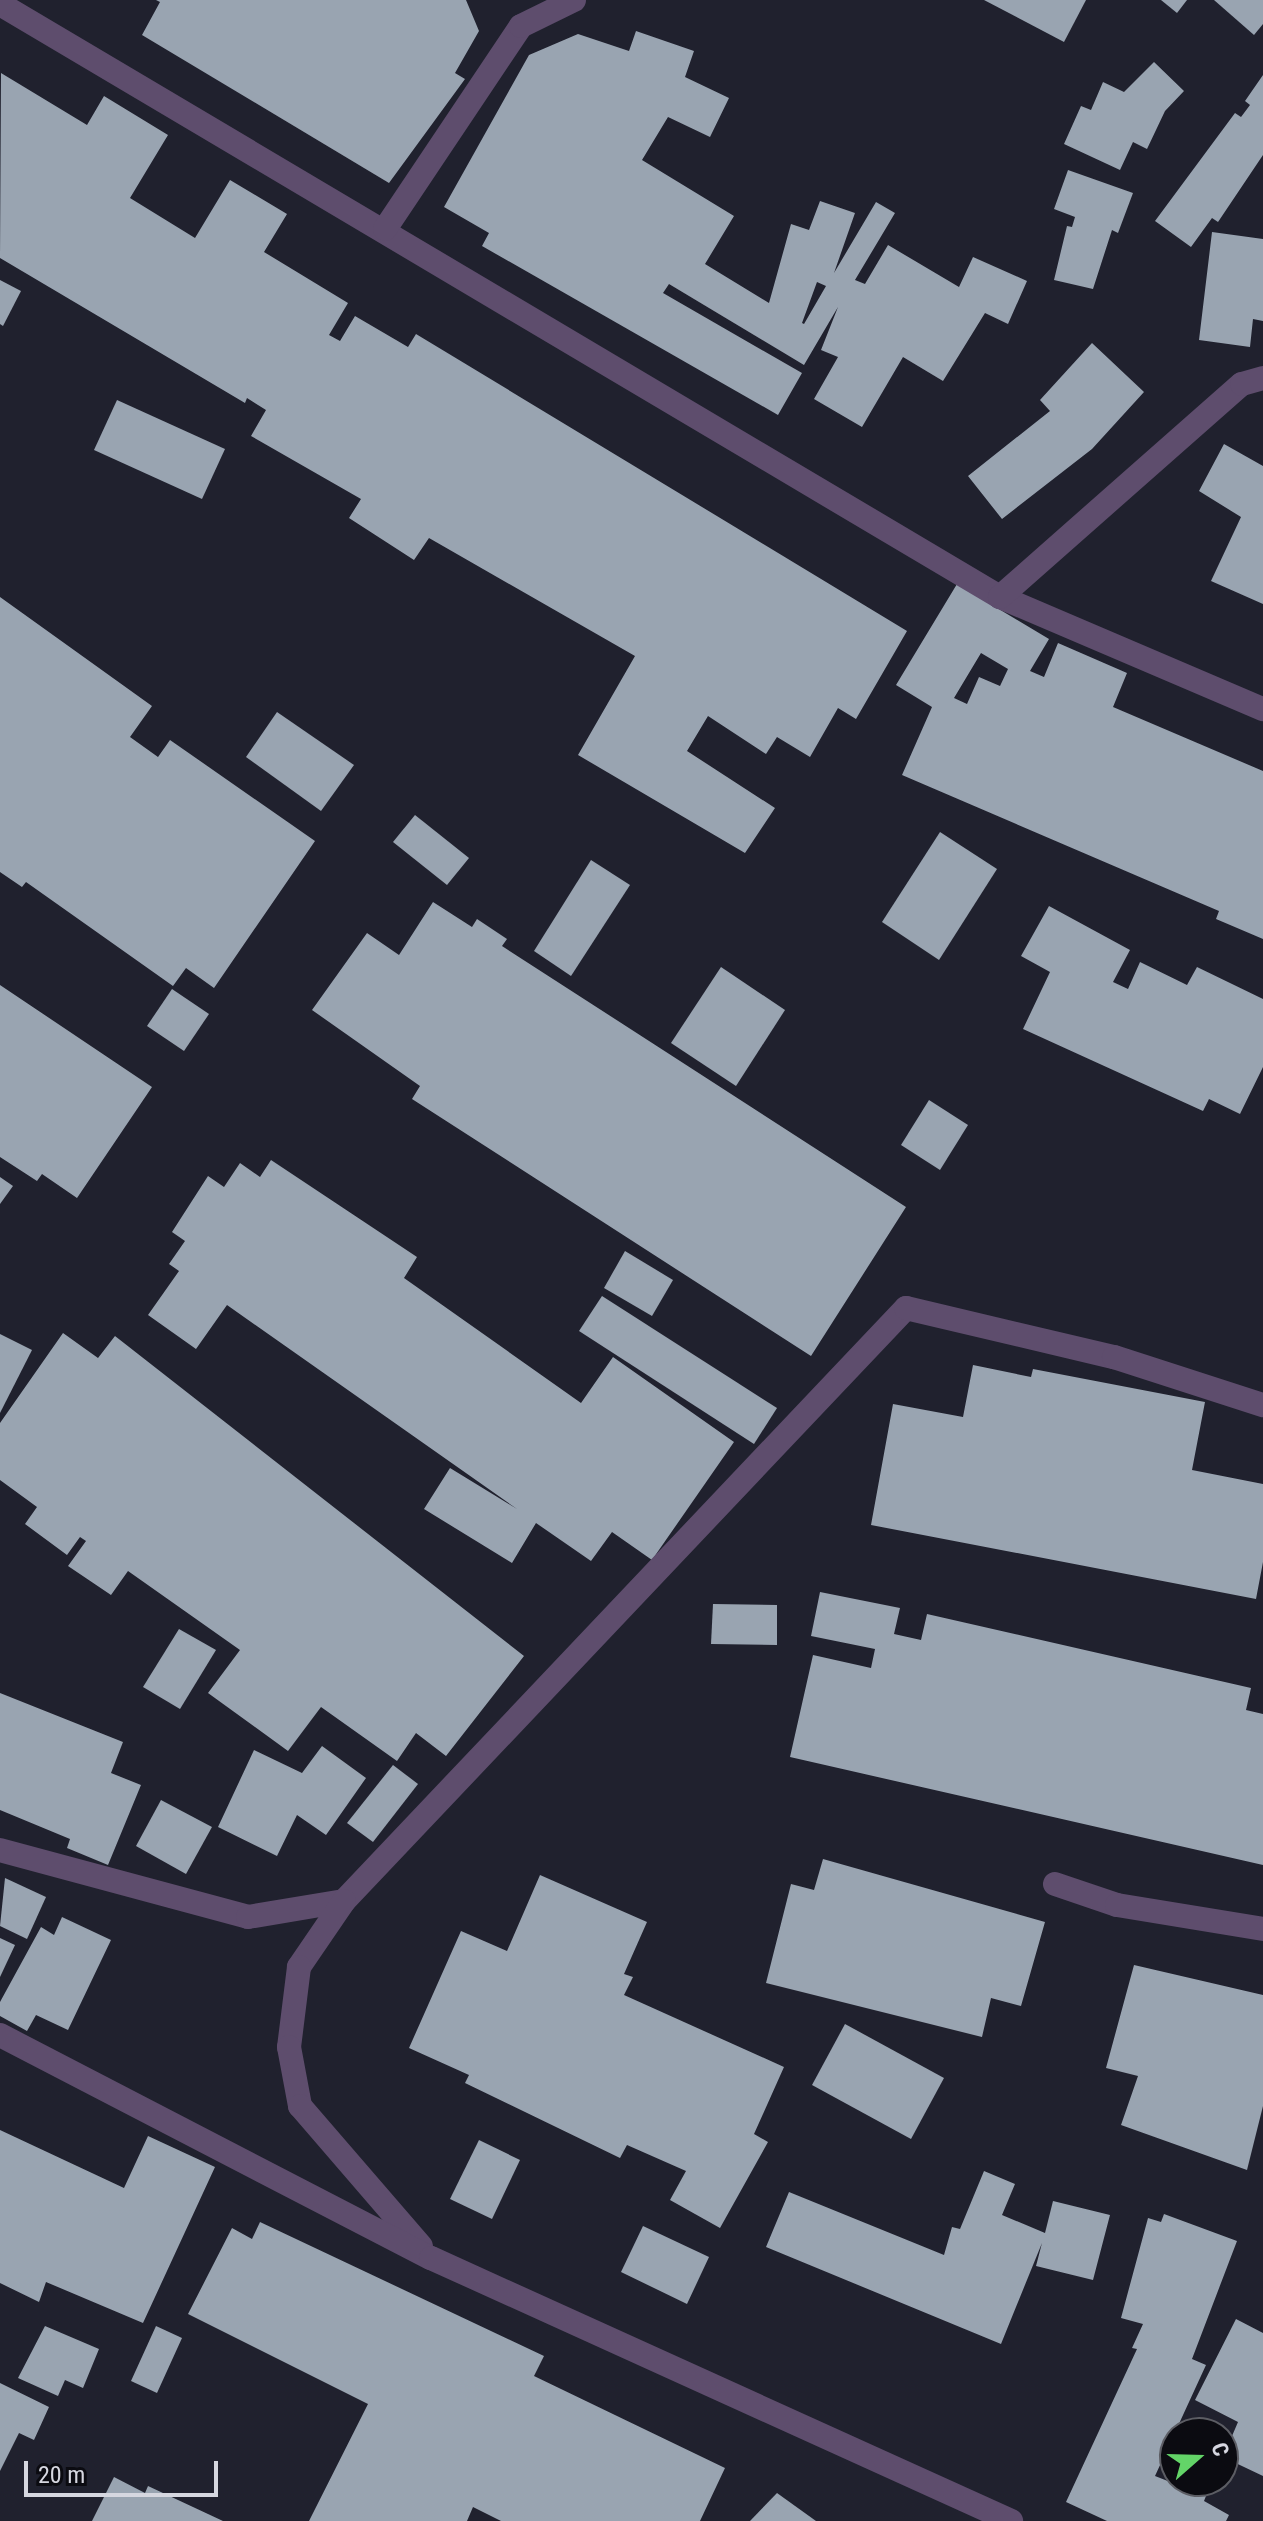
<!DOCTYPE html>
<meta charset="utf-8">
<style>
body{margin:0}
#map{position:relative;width:1263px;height:2521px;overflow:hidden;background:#20212e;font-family:"Roboto Condensed",sans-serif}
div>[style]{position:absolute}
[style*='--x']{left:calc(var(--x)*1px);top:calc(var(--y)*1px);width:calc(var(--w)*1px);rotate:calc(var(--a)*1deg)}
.building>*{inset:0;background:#99a4b1}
.minor>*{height:24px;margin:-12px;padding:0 12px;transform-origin:12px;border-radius:12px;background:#5e4d6d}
span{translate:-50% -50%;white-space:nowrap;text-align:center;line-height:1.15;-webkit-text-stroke:8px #0b0b11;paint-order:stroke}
.north{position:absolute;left:1159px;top:2417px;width:80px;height:80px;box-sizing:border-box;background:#0b0b11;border:2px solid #5c5d64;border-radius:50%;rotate:70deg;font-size:22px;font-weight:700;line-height:32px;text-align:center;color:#d6d7e0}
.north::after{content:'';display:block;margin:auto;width:28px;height:36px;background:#63d468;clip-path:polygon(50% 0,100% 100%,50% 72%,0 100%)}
.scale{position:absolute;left:24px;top:2461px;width:194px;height:36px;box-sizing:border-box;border:4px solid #d6d7e0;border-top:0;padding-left:10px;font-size:24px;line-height:28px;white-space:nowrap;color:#d6d7e0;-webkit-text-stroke:6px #0b0b11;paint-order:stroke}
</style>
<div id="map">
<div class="building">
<i style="clip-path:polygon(156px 0,466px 0,479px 31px,455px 73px,465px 79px,389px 183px,142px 35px,160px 2px)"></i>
<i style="clip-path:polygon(984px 0,1086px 0,1064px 42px)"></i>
<i style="clip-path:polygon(1161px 0,1187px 0,1177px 13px)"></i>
<i style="clip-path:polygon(1214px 0,1263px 0,1263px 24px,1254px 35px)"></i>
<i style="clip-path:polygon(evenodd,636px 31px,694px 51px,685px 77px,729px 98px,710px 137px,668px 117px,642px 160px,734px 216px,705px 264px,769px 303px,791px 224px,809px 230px,820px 201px,855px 213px,834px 273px,876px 202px,895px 213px,855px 280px,865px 284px,888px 245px,959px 287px,973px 257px,1027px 281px,1008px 324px,985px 313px,943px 381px,903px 357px,862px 427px,814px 399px,838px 357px,821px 350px,838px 307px,804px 365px,669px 284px,663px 293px,802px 373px,778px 415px,482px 246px,489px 233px,444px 207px,529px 55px,578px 34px,629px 51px,636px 31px,817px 282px,826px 286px,804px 324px,802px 323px,817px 282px)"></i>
<i style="clip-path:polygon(1154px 62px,1184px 91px,1165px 111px,1147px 149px,1133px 142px,1120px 170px,1064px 144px,1081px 106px,1091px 110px,1103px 82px,1124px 92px)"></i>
<i style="clip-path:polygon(1px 73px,87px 125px,104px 96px,168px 135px,130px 198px,195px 238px,230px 180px,287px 214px,264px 252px,348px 303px,329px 335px,340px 341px,355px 316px,408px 347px,416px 334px,907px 631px,856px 719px,838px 708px,810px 757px,777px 737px,766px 754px,708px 716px,687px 751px,775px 808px,745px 853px,578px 755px,635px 656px,429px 538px,414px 560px,349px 518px,361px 499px,251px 436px,266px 410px,247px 398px,245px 403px,0 258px)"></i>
<i style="clip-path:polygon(1263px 75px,1263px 155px,1218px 222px,1212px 218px,1191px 247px,1155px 221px,1235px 113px,1241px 117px,1250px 105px,1245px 101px)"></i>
<i style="clip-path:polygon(1068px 170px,1133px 193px,1118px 233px,1112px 230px,1093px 289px,1054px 280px,1067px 226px,1072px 227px,1075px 217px,1054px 209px)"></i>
<i style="clip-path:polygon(1212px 232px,1263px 239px,1263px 321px,1253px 319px,1250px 347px,1199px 340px)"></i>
<i style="clip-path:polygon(0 280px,21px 291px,3px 326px,0 324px)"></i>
<i style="clip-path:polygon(1092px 343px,1144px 392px,1092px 449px,1002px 519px,968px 476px,1050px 411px,1040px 400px)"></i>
<i style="clip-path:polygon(117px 400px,225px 449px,202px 499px,94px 450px)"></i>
<i style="clip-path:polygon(1224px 444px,1263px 466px,1263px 604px,1211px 581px,1241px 517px,1199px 491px)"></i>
<i style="clip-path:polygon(evenodd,957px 584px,1049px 639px,1030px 671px,1044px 677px,1058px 643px,1127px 673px,1113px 707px,1263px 771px,1263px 939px,1216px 919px,1219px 911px,902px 775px,932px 707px,896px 685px,957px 584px,981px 653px,1008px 669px,1000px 686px,979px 677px,967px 704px,954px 698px,981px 653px)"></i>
<i style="clip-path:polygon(0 597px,152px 706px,130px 737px,158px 757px,170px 740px,315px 841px,214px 988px,186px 968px,173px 986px,26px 882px,22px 887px,0 872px)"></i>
<i style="clip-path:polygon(277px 712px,354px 765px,321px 811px,246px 757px)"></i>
<i style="clip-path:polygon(415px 815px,469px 858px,447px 885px,393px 842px)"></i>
<i style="clip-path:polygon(940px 832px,997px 869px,939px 960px,882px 922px)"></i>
<i style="clip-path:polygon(591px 860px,630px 885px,571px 976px,534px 951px)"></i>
<i style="clip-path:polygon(433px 902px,472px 927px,477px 919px,507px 939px,502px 946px,906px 1207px,811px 1356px,412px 1099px,420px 1086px,312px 1010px,367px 933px,399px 955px)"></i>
<i style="clip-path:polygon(1049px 906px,1130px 950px,1113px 982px,1128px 989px,1140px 962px,1187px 985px,1197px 967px,1263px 999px,1263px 1067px,1240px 1114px,1209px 1099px,1203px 1111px,1023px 1029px,1050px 972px,1021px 956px)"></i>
<i style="clip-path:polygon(721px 967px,785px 1010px,736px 1086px,671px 1043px)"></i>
<i style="clip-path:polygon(0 985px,152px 1087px,77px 1198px,42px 1174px,37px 1181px,0 1157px)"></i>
<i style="clip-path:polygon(172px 989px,209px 1014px,184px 1051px,147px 1026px)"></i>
<i style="clip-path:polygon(929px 1100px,968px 1125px,940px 1170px,901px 1145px)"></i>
<i style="clip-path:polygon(271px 1160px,417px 1257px,404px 1278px,581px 1403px,613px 1357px,734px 1442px,652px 1560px,612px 1532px,591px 1561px,536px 1523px,512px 1563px,424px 1509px,450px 1468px,517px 1509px,227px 1305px,196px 1349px,148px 1315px,179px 1271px,169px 1264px,185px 1241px,172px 1232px,208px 1176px,224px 1187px,240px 1163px,260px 1177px)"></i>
<i style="clip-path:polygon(0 1177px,13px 1186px,0 1204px)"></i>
<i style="clip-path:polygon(625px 1251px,673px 1280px,652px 1316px,604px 1288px)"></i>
<i style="clip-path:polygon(602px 1296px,777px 1408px,754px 1444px,579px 1331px)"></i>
<i style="clip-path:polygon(63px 1333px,98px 1358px,115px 1336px,524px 1656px,446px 1756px,416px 1733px,397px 1761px,321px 1707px,288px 1751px,208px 1693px,240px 1650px,128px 1571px,111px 1595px,68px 1566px,86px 1541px,80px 1537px,67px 1555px,25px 1524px,37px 1507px,0 1480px,0 1423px)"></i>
<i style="clip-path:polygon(0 1334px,32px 1350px,0 1413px)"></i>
<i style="clip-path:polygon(973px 1365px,1031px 1377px,1033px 1369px,1205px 1402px,1192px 1470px,1263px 1484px,1263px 1562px,1256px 1599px,871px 1525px,893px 1404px,963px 1417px)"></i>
<i style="clip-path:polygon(820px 1592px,900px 1608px,894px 1634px,921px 1640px,927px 1614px,1251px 1688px,1246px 1710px,1263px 1714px,1263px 1865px,790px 1757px,813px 1655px,871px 1668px,875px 1649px,811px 1636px)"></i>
<i style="clip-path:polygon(713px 1604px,777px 1605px,777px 1645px,711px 1644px)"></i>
<i style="clip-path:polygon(179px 1629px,216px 1650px,180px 1709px,143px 1687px)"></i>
<i style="clip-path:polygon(0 1693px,123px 1742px,111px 1773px,141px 1785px,108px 1865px,67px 1848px,70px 1839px,0 1810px)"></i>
<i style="clip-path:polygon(322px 1746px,366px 1778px,326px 1835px,297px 1815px,277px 1856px,218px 1827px,254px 1750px,302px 1773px)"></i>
<i style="clip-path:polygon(393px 1765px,418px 1784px,373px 1842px,347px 1823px)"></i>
<i style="clip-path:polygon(161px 1800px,212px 1827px,186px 1874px,136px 1846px)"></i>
<i style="clip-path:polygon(823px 1859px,1045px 1922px,1021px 2006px,991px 1998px,982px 2037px,766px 1983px,791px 1884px,814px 1890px)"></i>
<i style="clip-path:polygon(540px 1875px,647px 1922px,624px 1974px,633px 1977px,624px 1995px,784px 2067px,754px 2134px,768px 2142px,720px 2228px,670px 2200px,686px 2171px,627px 2145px,620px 2158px,465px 2083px,469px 2075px,409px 2048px,461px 1931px,507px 1951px)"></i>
<i style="clip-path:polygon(5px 1878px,46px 1897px,27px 1939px,0 1926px)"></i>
<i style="clip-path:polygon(62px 1917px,111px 1940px,68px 2030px,36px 2015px,27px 2031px,0 2016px,0 2002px,41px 1927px,54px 1935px)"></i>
<i style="clip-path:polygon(0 1938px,15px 1945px,0 1977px)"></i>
<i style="clip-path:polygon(1134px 1965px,1263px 1995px,1263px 2106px,1247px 2170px,1121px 2125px,1138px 2076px,1106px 2068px)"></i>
<i style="clip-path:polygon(845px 2024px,944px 2078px,911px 2139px,812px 2085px)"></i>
<i style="clip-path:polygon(0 2130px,124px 2188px,148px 2136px,215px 2167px,143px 2323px,46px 2282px,39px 2302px,0 2283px)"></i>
<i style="clip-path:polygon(479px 2140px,520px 2160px,492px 2219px,450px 2199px)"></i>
<i style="clip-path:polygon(984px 2171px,1015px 2184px,1002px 2215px,1045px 2233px,1053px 2201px,1110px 2215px,1093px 2280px,1036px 2266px,1042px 2243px,1001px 2344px,766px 2247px,789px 2192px,944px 2255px,952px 2227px,960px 2229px)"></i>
<i style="clip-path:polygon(1164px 2214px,1237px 2241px,1192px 2359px,1206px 2365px,1155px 2476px,1206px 2496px,1204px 2501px,1229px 2515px,1226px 2521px,1107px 2521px,1066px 2502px,1137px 2349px,1132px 2348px,1143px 2324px,1121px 2318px,1148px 2218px,1161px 2222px)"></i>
<i style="clip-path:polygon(260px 2222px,544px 2356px,534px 2376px,725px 2468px,700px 2521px,501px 2521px,473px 2507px,467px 2521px,309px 2521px,368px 2404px,188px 2314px,232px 2228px,252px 2239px)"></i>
<i style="clip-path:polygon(643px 2226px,709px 2257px,687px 2304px,621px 2272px)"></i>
<i style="clip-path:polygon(1236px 2319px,1263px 2333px,1263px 2476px,1223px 2457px,1238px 2422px,1195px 2400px)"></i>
<i style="clip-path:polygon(45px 2326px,99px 2349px,83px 2388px,65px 2380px,58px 2396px,18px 2378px)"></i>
<i style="clip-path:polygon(156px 2326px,182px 2338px,157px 2393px,131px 2381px)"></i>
<i style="clip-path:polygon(0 2383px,49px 2407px,34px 2440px,19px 2433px,0 2471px)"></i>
<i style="clip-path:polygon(114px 2477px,145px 2493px,148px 2486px,223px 2521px,92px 2521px)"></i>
<i style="clip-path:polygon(777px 2493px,816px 2521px,750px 2521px)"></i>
</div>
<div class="minor">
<i style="--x:0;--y:4;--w:1163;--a:30.67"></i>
<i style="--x:1000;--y:597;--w:286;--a:23.1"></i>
<i style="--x:385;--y:229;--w:244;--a:-56.2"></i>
<i style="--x:521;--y:26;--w:59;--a:-26.1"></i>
<i style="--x:1000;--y:597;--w:322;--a:-41.4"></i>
<i style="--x:1242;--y:384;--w:22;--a:-16"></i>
<i style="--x:0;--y:1850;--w:257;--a:15.1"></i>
<i style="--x:248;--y:1917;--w:97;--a:-9.5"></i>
<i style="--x:344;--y:1901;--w:817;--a:-46.54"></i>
<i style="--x:906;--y:1308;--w:214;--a:13.3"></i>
<i style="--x:1114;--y:1357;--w:157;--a:17.9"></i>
<i style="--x:1055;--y:1884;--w:65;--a:18.7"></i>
<i style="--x:1117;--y:1905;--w:148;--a:9.3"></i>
<i style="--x:344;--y:1901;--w:80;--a:124.3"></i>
<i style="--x:299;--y:1967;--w:81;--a:97.1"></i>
<i style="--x:289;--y:2047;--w:60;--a:79.4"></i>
<i style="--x:300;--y:2106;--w:185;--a:49.2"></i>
<i style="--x:0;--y:2035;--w:485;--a:27.4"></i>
<i style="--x:431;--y:2258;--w:637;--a:24.39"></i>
</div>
<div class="north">С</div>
<div class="scale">20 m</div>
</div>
